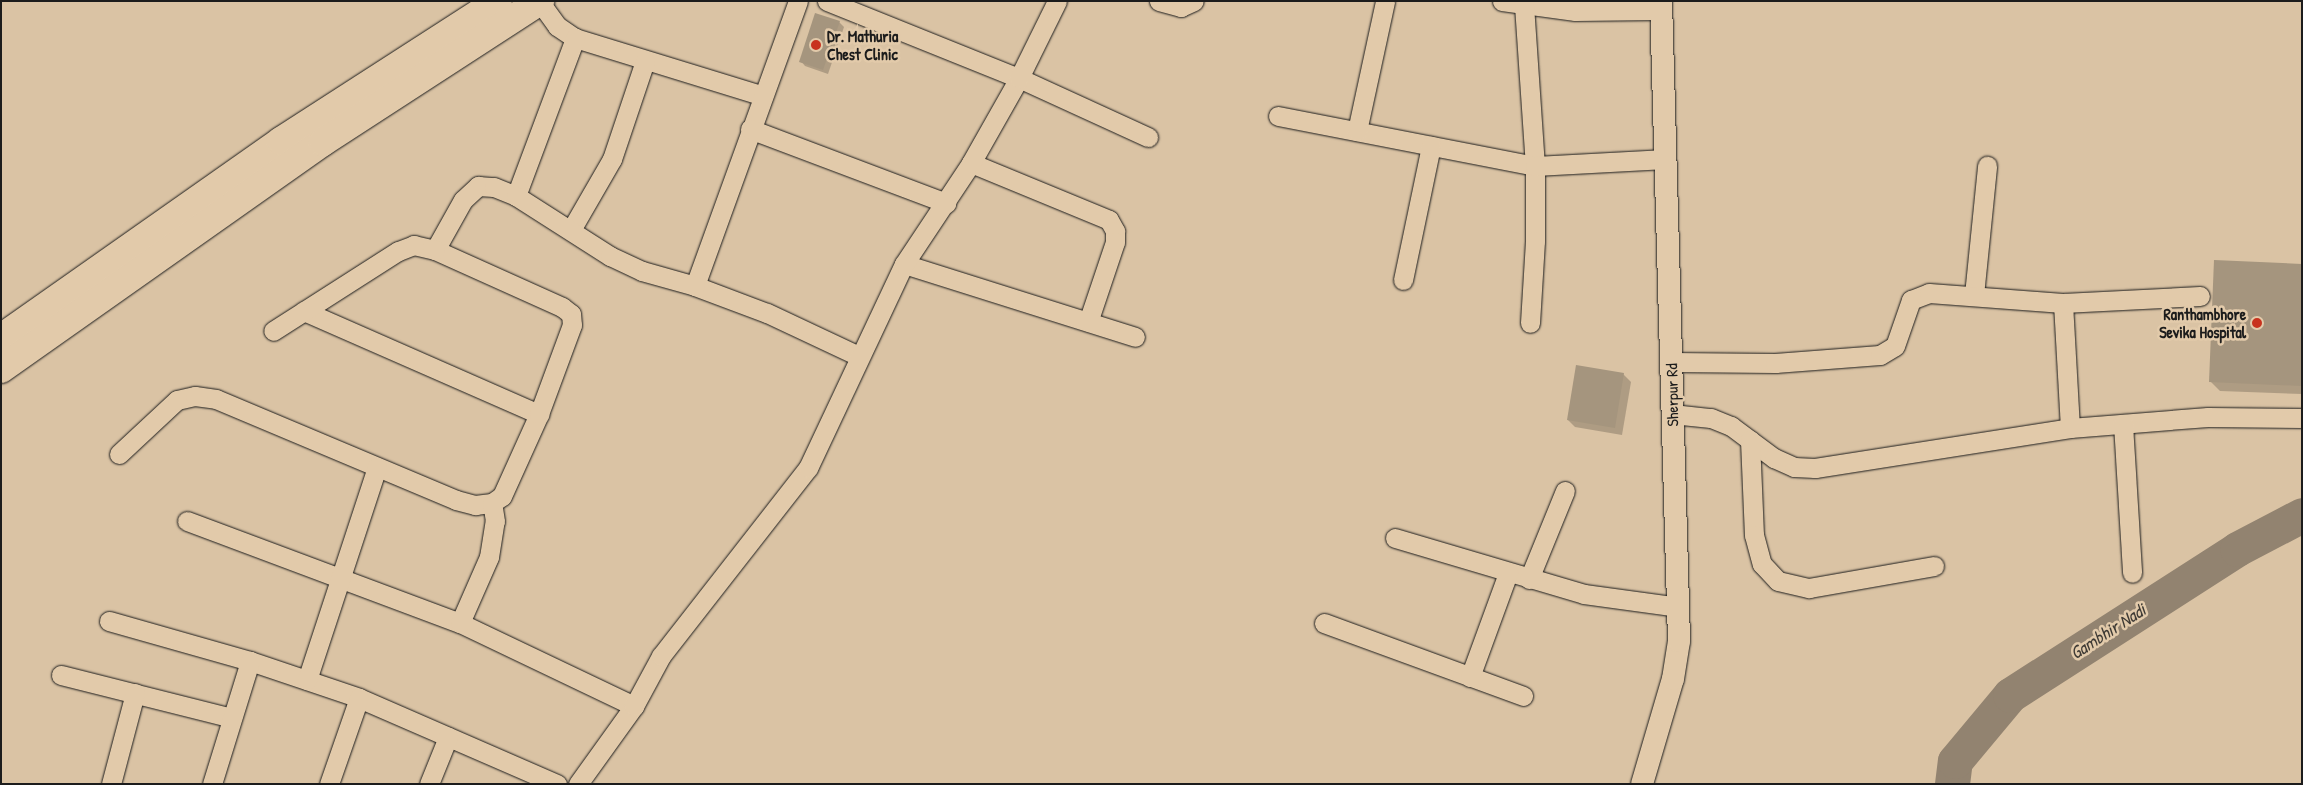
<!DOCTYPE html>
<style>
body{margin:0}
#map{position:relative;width:2303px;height:785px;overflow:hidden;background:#dac3a4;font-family:"Patrick Hand",sans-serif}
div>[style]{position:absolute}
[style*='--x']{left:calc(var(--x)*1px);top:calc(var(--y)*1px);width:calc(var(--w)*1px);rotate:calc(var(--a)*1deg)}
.shadow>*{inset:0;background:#0003}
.river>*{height:35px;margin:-17.5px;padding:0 17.5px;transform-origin:17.5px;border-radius:17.5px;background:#928370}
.building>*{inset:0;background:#a5957e}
.roads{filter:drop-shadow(0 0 1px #1c1c1c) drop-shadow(0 0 1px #1c1c1c)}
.minor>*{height:19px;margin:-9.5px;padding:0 9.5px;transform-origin:9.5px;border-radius:9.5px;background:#e2caaa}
.tertiary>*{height:22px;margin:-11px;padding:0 11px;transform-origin:11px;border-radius:11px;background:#e2caaa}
.trunk>*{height:28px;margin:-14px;padding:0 14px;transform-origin:14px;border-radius:14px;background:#e2caaa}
.dots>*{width:14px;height:14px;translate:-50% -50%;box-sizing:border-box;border:2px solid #e2caaa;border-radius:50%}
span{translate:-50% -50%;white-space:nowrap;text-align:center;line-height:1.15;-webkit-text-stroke:5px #e2caaa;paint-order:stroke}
.poi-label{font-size:16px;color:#1c1c1c;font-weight:700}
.left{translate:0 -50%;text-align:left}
.right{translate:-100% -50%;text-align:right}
.street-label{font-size:16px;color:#1c1c1c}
.water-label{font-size:18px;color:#3f3b35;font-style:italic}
.frame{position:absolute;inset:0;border:2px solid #1c1c1c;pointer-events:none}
</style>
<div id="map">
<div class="shadow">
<i style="clip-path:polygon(839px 22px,844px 27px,828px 74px,805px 66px,801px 61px)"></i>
<i style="clip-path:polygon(2302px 265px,2302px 394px,2220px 391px,2210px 381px)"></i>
<i style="clip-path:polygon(1623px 374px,1631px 382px,1622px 435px,1575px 427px,1568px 420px)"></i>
</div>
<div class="river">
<i style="--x:1952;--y:784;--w:23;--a:-83"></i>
<i style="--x:1955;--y:761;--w:86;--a:-50.2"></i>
<i style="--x:2010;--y:695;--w:270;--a:-32.7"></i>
<i style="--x:2237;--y:549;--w:73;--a:-27.6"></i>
</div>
<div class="building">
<i style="clip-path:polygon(815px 13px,840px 21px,823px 70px,799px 62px)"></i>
<i style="clip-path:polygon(2214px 260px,2302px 264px,2302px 386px,2209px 382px)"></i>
<i style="clip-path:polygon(1576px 365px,1624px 373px,1615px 428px,1567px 420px)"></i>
</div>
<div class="roads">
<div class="minor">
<i style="--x:539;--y:1;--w:31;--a:54"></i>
<i style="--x:557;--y:26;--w:22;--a:34"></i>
<i style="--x:575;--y:38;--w:197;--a:17.1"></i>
<i style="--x:798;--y:1;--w:303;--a:109.9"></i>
<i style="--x:695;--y:286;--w:77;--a:20.6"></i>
<i style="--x:767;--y:313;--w:102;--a:25.1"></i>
<i style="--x:827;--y:1;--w:207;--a:21.9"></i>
<i style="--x:1019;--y:78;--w:142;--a:24.6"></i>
<i style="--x:1159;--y:1;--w:23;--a:15"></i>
<i style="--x:1181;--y:7;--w:14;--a:-25"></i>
<i style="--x:1502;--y:1;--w:74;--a:7.8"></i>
<i style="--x:1575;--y:11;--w:86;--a:-0.7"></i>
<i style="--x:1524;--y:5;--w:161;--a:86.1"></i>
<i style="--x:1535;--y:166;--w:75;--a:90"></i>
<i style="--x:1535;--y:241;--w:82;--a:93.5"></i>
<i style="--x:1278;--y:116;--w:262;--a:11"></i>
<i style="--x:1535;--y:166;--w:131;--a:-3.1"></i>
<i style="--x:750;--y:129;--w:210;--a:20.7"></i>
<i style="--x:1357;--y:131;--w:133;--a:-77.8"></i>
<i style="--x:971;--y:163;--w:149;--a:22.4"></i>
<i style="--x:1109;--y:220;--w:13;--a:61"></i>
<i style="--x:1115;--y:231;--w:11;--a:90"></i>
<i style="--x:1115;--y:242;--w:84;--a:108.6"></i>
<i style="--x:516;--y:196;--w:169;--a:-69.5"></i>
<i style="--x:571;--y:230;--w:82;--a:-60"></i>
<i style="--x:612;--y:159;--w:103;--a:-71.4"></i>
<i style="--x:435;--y:250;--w:57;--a:-60.8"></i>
<i style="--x:463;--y:200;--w:21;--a:-43"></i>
<i style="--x:478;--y:186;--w:16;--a:4"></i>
<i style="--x:494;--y:187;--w:24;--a:22"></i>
<i style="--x:516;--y:196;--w:112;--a:32.6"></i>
<i style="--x:610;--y:256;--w:35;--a:25"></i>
<i style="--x:642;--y:271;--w:55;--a:15.8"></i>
<i style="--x:904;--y:264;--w:242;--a:17.5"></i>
<i style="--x:1403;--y:280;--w:137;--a:-78.2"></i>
<i style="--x:1974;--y:295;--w:130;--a:-84.2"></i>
<i style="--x:2063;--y:303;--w:125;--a:86.8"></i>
<i style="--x:304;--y:311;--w:257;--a:23.7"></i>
<i style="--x:1671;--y:362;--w:104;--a:0.6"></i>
<i style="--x:1775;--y:363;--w:105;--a:-4.4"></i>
<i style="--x:1880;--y:355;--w:17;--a:-31"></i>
<i style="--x:1895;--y:346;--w:49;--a:-70.8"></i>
<i style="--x:1911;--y:300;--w:19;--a:-21"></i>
<i style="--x:1929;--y:293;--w:134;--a:4.3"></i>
<i style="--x:2063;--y:303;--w:137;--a:-2.9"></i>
<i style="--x:1672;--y:414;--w:39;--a:6"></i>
<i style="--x:1711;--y:418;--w:22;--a:22"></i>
<i style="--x:1731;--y:426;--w:54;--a:36.7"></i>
<i style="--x:1774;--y:458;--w:22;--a:24"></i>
<i style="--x:1794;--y:467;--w:21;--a:3"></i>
<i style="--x:1815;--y:468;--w:258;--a:-8.9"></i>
<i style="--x:2070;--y:428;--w:138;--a:-4.6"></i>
<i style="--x:2208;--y:417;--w:94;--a:0.6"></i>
<i style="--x:2123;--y:424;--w:149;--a:86.5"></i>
<i style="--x:1750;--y:440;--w:95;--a:87.6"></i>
<i style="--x:1754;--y:535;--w:30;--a:75"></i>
<i style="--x:1762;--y:564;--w:23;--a:47"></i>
<i style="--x:1778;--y:581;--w:32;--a:13"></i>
<i style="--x:1809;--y:588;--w:127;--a:-10"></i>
<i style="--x:119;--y:454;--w:79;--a:-43"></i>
<i style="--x:177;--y:400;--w:18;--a:-13"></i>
<i style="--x:195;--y:396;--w:21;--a:8"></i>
<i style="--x:216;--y:399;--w:260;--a:22.8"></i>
<i style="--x:456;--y:500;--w:20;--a:15"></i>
<i style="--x:475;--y:505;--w:17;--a:-7"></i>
<i style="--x:492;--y:503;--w:12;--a:-35"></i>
<i style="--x:502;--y:496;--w:90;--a:-65.7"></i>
<i style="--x:539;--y:414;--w:95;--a:-69.7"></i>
<i style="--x:572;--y:325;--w:11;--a:-95"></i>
<i style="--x:571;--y:314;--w:11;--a:-142"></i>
<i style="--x:562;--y:307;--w:139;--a:-155.8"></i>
<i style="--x:435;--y:250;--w:22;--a:-167"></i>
<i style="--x:414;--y:245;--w:17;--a:159"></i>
<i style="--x:398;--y:251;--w:148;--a:147.4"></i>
<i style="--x:187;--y:521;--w:291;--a:20.5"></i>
<i style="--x:460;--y:623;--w:193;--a:25.5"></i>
<i style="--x:1395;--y:538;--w:197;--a:16.5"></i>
<i style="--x:1584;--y:594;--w:96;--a:7.8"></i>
<i style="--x:1529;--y:579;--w:95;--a:-67.8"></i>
<i style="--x:109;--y:621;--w:147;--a:15.8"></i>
<i style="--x:250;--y:661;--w:115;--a:18.7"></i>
<i style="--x:359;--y:698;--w:216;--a:23.5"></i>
<i style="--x:460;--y:623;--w:72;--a:-66.3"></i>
<i style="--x:489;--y:557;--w:36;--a:-81"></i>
<i style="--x:495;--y:521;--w:18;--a:-99"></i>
<i style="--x:1324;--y:623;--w:212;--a:20.1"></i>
<i style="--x:61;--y:675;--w:176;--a:14.1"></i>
<i style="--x:1470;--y:677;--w:111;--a:-69.9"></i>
<i style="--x:307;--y:680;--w:224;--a:-71.8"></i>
<i style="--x:111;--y:784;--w:94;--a:-75.2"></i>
<i style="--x:212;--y:784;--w:129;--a:-72.8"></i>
<i style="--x:329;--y:784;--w:91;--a:-70.8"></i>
<i style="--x:429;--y:784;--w:51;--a:-68"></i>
<i style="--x:578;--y:784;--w:96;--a:-54.3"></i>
<i style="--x:634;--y:706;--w:57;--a:-61.6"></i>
<i style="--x:661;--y:656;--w:239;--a:-52"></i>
<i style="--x:808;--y:468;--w:225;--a:-64.8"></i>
<i style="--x:904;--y:264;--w:121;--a:-56.4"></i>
<i style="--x:971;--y:163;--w:98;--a:-60.5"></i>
<i style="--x:1019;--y:78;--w:86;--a:-63.7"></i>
</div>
<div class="tertiary">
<i style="--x:1642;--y:784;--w:109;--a:-73.6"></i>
<i style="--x:1673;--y:679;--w:38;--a:-81"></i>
<i style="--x:1679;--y:641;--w:640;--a:-91.61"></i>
</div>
<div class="trunk">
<i style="--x:1;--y:338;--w:342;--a:-35.1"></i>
<i style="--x:281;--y:141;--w:258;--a:-32.8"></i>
<i style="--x:1;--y:369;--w:394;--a:-35.2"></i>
<i style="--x:323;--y:142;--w:259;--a:-33"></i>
</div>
</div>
<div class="dots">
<i style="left:816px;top:45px;background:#c8321e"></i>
<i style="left:2257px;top:323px;background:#c8321e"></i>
</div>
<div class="poi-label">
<span class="left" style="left:827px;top:45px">Dr. Mathuria<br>Chest Clinic</span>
<span class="right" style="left:2246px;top:323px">Ranthambhore<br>Sevika Hospital</span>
</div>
<div class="street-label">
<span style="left:1672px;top:395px;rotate:-91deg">Sherpur Rd</span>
</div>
<div class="water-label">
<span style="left:2108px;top:632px;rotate:-33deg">Gambhir Nadi</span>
</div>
<div class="frame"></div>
</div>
